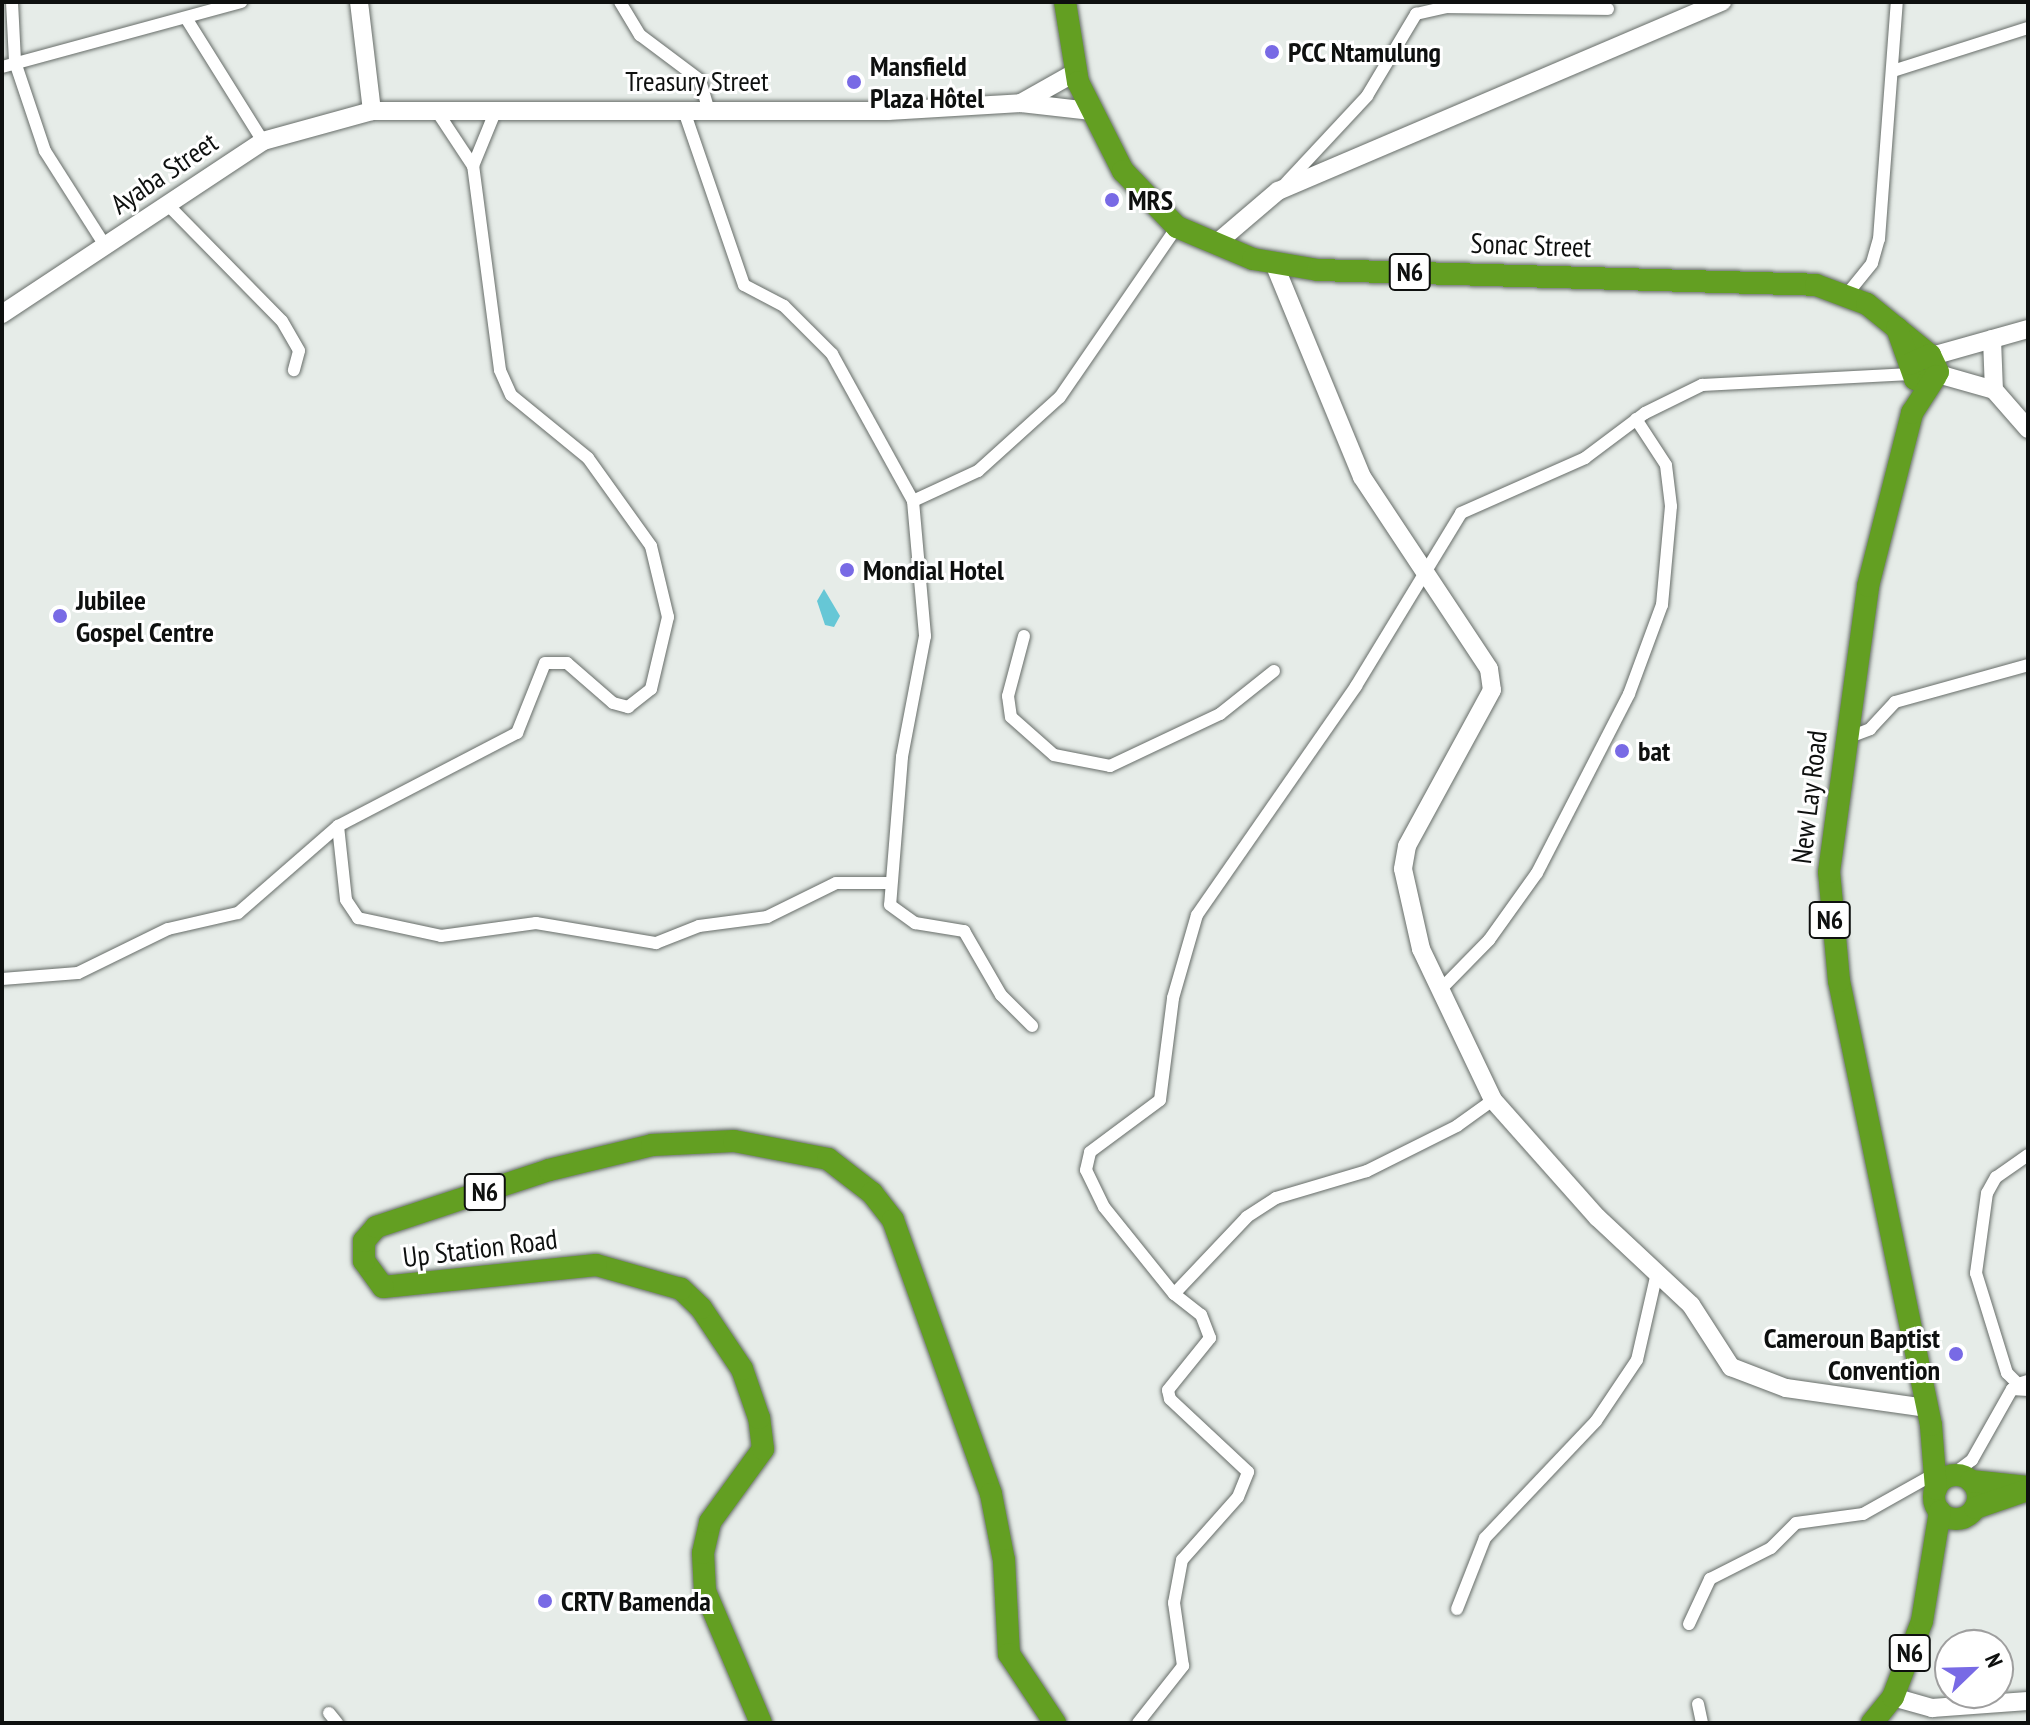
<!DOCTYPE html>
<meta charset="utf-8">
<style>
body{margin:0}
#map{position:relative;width:2030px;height:1725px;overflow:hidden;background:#e6ece8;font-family:"PT Sans Narrow",sans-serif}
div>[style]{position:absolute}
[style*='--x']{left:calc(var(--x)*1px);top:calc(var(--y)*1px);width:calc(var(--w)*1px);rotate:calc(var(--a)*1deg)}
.water>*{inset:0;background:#66c7d6}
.roads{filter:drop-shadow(0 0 2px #676d69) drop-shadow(0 0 2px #676d69)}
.street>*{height:12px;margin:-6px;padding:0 6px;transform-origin:6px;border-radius:6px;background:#fff}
.secondary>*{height:18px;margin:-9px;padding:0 9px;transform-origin:9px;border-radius:9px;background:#fff}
.highway>*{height:22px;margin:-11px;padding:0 11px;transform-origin:11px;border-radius:11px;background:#639f22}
.highway>.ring{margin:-11px;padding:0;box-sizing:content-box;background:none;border:22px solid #639f22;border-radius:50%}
.dots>*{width:22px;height:22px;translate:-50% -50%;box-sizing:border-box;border:4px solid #fff;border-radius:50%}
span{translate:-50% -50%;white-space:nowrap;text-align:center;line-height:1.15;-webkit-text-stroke:6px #fff;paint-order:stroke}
.shield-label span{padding:2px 6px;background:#fff;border:2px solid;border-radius:6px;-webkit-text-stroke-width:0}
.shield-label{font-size:26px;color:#0e100f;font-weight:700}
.poi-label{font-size:28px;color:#0e100f;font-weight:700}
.left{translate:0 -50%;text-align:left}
.right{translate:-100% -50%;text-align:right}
.street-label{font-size:28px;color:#0e100f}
.frame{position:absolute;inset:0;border:4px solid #0e100f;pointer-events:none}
.north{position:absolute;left:1934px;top:1629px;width:80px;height:80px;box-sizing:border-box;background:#fff;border:2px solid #9f9f9f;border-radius:50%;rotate:67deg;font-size:22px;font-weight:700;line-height:32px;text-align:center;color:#0e100f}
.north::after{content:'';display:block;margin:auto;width:28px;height:36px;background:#786ae5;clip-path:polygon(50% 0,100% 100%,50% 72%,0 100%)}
</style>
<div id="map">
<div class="water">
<i style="clip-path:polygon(824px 589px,840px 616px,834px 627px,825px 625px,817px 601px)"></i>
</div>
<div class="roads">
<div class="street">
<i style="--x:12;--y:2;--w:60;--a:87.1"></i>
<i style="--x:15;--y:62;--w:94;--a:71.4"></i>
<i style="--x:45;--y:151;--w:114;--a:57.6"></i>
<i style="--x:620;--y:2;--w:39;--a:59"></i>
<i style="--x:640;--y:35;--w:75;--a:36.9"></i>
<i style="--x:700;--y:80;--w:29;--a:74"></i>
<i style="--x:186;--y:18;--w:145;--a:58"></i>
<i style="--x:2;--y:67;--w:248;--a:-15.2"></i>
<i style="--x:1893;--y:71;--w:142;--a:-17.7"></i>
<i style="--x:683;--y:108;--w:187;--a:71"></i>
<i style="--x:744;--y:285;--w:45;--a:27.7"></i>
<i style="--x:784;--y:306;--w:68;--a:45"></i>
<i style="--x:832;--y:354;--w:168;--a:61.1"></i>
<i style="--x:913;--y:501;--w:136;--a:84.9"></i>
<i style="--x:925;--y:636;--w:123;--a:100.8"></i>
<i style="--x:902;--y:757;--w:148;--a:94.6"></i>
<i style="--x:890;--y:905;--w:31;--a:36"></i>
<i style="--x:915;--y:923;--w:50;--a:9.3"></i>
<i style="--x:964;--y:931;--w:74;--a:60"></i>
<i style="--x:1001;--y:995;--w:44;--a:45"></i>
<i style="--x:436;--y:110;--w:67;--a:56.5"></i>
<i style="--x:1286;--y:183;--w:119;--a:-47"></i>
<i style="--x:1367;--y:96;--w:96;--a:-59.1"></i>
<i style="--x:1416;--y:14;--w:32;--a:-13"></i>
<i style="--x:1447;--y:7;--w:161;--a:0.7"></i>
<i style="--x:166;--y:203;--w:165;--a:45.5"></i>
<i style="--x:282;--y:321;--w:34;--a:60"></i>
<i style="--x:299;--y:351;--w:20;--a:105"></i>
<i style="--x:1848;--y:293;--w:38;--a:-51"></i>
<i style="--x:1872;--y:263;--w:25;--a:-74"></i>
<i style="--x:1879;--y:239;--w:238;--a:-85.7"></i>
<i style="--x:913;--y:501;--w:72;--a:-24.8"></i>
<i style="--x:978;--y:471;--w:110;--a:-42.1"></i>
<i style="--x:1060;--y:397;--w:206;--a:-55.5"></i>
<i style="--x:1024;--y:636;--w:62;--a:104.9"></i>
<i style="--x:1008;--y:696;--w:21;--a:82"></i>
<i style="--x:1011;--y:717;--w:57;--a:41.5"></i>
<i style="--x:1054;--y:755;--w:57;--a:11.1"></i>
<i style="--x:1110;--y:766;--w:122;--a:-25.3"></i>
<i style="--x:1220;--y:714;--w:69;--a:-38.5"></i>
<i style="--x:1847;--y:738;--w:25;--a:-21"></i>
<i style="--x:1870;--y:729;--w:37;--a:-47"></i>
<i style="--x:1895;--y:702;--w:138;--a:-15.5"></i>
<i style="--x:338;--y:826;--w:74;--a:83.8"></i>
<i style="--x:346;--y:900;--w:22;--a:56"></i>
<i style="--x:358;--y:918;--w:85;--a:12.2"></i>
<i style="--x:441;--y:936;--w:96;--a:-7.8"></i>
<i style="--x:536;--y:923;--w:122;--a:9.5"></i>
<i style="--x:656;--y:943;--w:46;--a:-21.6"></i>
<i style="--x:699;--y:926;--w:69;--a:-7.5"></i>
<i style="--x:767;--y:917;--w:77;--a:-26.2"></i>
<i style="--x:836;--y:883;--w:54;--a:0"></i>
<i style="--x:2;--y:979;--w:76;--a:-4.5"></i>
<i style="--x:78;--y:973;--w:100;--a:-26.1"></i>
<i style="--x:168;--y:929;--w:72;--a:-12.9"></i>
<i style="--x:238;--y:913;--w:133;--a:-41"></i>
<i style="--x:338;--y:826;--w:202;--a:-27.5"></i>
<i style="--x:517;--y:733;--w:75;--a:-68.2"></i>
<i style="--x:545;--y:663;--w:22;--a:0"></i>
<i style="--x:567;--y:663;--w:61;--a:41"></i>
<i style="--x:613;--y:703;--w:16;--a:15"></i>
<i style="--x:628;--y:707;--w:29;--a:-38"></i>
<i style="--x:651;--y:689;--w:74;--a:-76.7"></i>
<i style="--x:668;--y:617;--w:73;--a:-103.5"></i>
<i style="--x:651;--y:546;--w:108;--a:-125.6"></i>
<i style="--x:588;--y:458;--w:99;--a:-140.7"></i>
<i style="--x:511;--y:395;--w:27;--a:-114"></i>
<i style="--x:500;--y:370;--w:206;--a:-97.5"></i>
<i style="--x:473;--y:166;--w:61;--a:-67.7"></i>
<i style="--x:1441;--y:989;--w:69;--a:-45.6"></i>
<i style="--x:1489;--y:940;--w:82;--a:-54.4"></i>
<i style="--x:1537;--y:873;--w:201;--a:-62.8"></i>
<i style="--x:1629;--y:694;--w:95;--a:-69.7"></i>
<i style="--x:1662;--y:605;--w:99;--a:-84.8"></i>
<i style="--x:1671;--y:506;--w:41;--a:-97"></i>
<i style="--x:1666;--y:465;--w:55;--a:-123.1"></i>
<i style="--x:1493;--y:1100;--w:44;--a:144.2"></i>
<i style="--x:1457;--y:1126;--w:101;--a:153.4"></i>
<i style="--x:1367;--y:1171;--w:95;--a:163.5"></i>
<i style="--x:1276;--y:1198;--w:35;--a:147"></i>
<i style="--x:1247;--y:1217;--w:106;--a:133.5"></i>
<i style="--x:1174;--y:1294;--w:112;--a:-128.8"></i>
<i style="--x:1104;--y:1207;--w:41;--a:-115.9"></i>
<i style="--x:1086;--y:1170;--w:18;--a:-77"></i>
<i style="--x:1090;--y:1152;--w:87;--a:-36.6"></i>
<i style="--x:1160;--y:1100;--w:103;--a:-82.7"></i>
<i style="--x:1173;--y:998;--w:86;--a:-73.9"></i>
<i style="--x:1197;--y:915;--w:279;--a:-55.2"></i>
<i style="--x:1356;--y:686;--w:202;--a:-58.7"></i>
<i style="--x:1461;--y:513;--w:136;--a:-23.9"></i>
<i style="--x:1585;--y:458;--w:75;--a:-36.9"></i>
<i style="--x:1645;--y:413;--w:64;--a:-26.2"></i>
<i style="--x:1702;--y:385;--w:209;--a:-3"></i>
<i style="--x:2028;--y:1155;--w:39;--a:145"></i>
<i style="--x:1996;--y:1177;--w:18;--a:119"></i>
<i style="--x:1987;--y:1193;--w:81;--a:97.8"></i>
<i style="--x:1976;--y:1273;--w:105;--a:72.8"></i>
<i style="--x:2007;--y:1373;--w:16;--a:45"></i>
<i style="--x:2018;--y:1384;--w:10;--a:-17"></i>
<i style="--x:1960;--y:1469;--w:15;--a:-37"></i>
<i style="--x:1972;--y:1460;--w:81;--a:-60.6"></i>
<i style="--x:2012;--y:1389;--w:16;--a:4"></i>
<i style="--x:1457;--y:1609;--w:76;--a:-68.5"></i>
<i style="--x:1485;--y:1538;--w:161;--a:-46.5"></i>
<i style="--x:1596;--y:1421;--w:73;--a:-56.1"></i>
<i style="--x:1637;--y:1360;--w:85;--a:-77.1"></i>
<i style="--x:1689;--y:1624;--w:50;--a:-65"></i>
<i style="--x:1710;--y:1579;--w:68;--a:-26.9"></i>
<i style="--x:1771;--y:1548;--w:35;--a:-45"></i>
<i style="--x:1796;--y:1523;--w:68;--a:-7.7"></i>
<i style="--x:1863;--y:1514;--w:84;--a:-29.3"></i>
<i style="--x:1698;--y:1704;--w:19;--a:78"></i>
<i style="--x:329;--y:1713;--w:13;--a:51"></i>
<i style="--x:1138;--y:1723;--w:73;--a:-51.7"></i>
<i style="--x:1183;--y:1666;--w:64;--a:-98.1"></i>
<i style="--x:1174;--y:1603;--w:44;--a:-79.5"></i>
<i style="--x:1182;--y:1560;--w:84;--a:-48.4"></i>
<i style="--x:1238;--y:1497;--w:27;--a:-68"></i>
<i style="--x:1248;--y:1472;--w:107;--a:-136.9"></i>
<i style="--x:1170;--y:1399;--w:9;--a:-103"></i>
<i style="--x:1168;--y:1390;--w:67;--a:-51.1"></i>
<i style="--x:1210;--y:1338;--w:25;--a:-111"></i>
<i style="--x:1201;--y:1315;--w:34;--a:-142"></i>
</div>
<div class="secondary">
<i style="--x:359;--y:2;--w:110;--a:83.2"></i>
<i style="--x:1021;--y:103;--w:63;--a:-29.4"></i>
<i style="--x:1218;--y:242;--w:79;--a:-40.4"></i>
<i style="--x:1278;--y:191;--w:483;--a:-23.1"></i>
<i style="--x:1275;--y:266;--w:228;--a:67.6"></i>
<i style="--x:1362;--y:477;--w:230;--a:56.5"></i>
<i style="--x:1489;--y:669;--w:21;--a:82"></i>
<i style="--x:1492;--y:690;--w:178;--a:118.6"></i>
<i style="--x:1407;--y:846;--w:23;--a:100"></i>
<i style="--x:1403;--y:869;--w:82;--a:77.3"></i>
<i style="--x:1421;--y:949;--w:167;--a:64.5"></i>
<i style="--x:1493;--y:1100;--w:157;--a:48.4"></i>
<i style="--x:1597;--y:1217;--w:129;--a:43.1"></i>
<i style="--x:1691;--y:1305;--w:74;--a:57.2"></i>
<i style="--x:1731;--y:1367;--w:59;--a:20.9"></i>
<i style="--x:1786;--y:1388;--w:141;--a:8.1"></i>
<i style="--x:2;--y:314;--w:313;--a:-33.5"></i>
<i style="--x:263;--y:141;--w:113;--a:-15.4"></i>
<i style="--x:372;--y:111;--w:516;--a:0"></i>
<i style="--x:888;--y:111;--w:133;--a:-3.4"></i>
<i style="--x:1021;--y:103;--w:69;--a:6.6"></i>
<i style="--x:1992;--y:339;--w:51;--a:87.8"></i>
<i style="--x:1932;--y:356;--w:100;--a:-15.7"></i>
<i style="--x:1938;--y:374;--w:58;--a:15.9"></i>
<i style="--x:1994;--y:390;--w:52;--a:48.9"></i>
<i style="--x:1893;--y:1697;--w:41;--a:15.8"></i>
<i style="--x:1932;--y:1708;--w:96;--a:-4.2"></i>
</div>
<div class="highway">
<i style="--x:1065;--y:2;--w:81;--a:80.8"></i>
<i style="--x:1078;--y:82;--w:100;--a:63.2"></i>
<i style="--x:1123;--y:171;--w:78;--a:46"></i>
<i style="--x:1177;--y:227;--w:82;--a:22.8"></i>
<i style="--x:1253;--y:259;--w:66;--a:9.6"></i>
<i style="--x:1318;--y:270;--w:498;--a:1.7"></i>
<i style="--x:1816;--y:285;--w:54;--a:20.4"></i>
<i style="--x:1867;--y:304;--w:81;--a:39"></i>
<i style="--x:1897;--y:328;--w:54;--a:70.6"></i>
<i style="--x:1915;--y:379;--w:13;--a:13"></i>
<i style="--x:1928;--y:382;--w:14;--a:-45"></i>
<i style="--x:1938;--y:372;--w:19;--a:-115"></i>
<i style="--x:1930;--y:355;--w:22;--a:156"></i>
<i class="ring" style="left:1934px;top:1475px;width:22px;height:22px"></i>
<i style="--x:1971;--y:1481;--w:57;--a:6"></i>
<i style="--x:1936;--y:1489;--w:64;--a:-94.5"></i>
<i style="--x:1931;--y:1425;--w:453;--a:-101.7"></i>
<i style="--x:1839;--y:981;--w:109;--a:-95.2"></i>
<i style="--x:1829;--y:872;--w:289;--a:-82.2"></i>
<i style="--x:1868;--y:586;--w:179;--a:-75.7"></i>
<i style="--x:1912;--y:413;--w:44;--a:-57"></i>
<i style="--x:1975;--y:1508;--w:56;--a:-18.8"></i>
<i style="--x:761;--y:1723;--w:143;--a:-113"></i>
<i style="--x:705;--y:1591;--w:38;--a:-93"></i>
<i style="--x:703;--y:1553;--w:32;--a:-77"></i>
<i style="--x:710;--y:1522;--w:90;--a:-54"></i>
<i style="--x:763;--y:1449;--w:31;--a:-97"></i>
<i style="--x:759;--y:1418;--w:52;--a:-109.1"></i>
<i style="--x:742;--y:1369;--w:73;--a:-123.9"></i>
<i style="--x:701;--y:1308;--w:28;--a:-136"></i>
<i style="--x:681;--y:1289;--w:88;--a:-164.2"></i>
<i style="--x:596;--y:1265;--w:214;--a:174.1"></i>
<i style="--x:383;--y:1287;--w:32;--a:-126"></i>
<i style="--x:364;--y:1261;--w:20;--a:-90"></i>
<i style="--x:364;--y:1241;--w:18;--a:-49"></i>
<i style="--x:376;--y:1227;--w:182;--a:-18.2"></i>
<i style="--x:549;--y:1170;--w:106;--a:-13.6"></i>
<i style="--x:652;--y:1145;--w:82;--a:-2.8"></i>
<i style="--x:734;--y:1141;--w:96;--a:10.8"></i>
<i style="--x:828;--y:1159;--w:56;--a:37.7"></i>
<i style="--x:872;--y:1193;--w:34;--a:52"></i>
<i style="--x:893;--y:1220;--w:291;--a:70.3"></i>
<i style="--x:991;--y:1494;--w:67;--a:78.9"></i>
<i style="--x:1004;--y:1560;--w:94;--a:87"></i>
<i style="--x:1009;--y:1654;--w:83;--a:56.3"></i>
<i style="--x:1872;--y:1723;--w:33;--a:-51"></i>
<i style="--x:1893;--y:1697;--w:81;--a:-69.1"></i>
<i style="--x:1922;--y:1621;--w:111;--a:-80.7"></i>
</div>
</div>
<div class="dots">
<i style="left:1272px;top:52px;background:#786ae5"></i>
<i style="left:854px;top:82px;background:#786ae5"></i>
<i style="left:1112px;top:200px;background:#786ae5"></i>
<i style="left:847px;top:570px;background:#786ae5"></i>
<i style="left:60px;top:616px;background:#786ae5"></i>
<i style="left:1622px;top:751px;background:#786ae5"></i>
<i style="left:1956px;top:1354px;background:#786ae5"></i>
<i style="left:545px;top:1601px;background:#786ae5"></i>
</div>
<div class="shield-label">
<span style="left:1410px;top:272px">N6</span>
<span style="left:1830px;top:920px">N6</span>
<span style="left:485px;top:1192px">N6</span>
<span style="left:1910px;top:1653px">N6</span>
</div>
<div class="poi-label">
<span class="left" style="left:1288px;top:52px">PCC Ntamulung</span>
<span class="left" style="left:870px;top:82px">Mansfield<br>Plaza Hôtel</span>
<span class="left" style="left:1128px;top:200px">MRS</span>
<span class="left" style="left:863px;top:570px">Mondial Hotel</span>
<span class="left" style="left:76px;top:616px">Jubilee<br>Gospel Centre</span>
<span class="left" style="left:1638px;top:751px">bat</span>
<span class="right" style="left:1940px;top:1354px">Cameroun Baptist<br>Convention</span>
<span class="left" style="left:561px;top:1601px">CRTV Bamenda</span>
</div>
<div class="street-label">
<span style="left:697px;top:81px">Treasury Street</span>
<span style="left:164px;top:173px;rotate:-34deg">Ayaba Street</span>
<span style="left:1531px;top:245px;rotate:2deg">Sonac Street</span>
<span style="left:1809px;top:797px;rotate:-83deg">New Lay Road</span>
<span style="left:480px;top:1248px;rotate:-7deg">Up Station Road</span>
</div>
<div class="frame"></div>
<div class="north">N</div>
</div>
